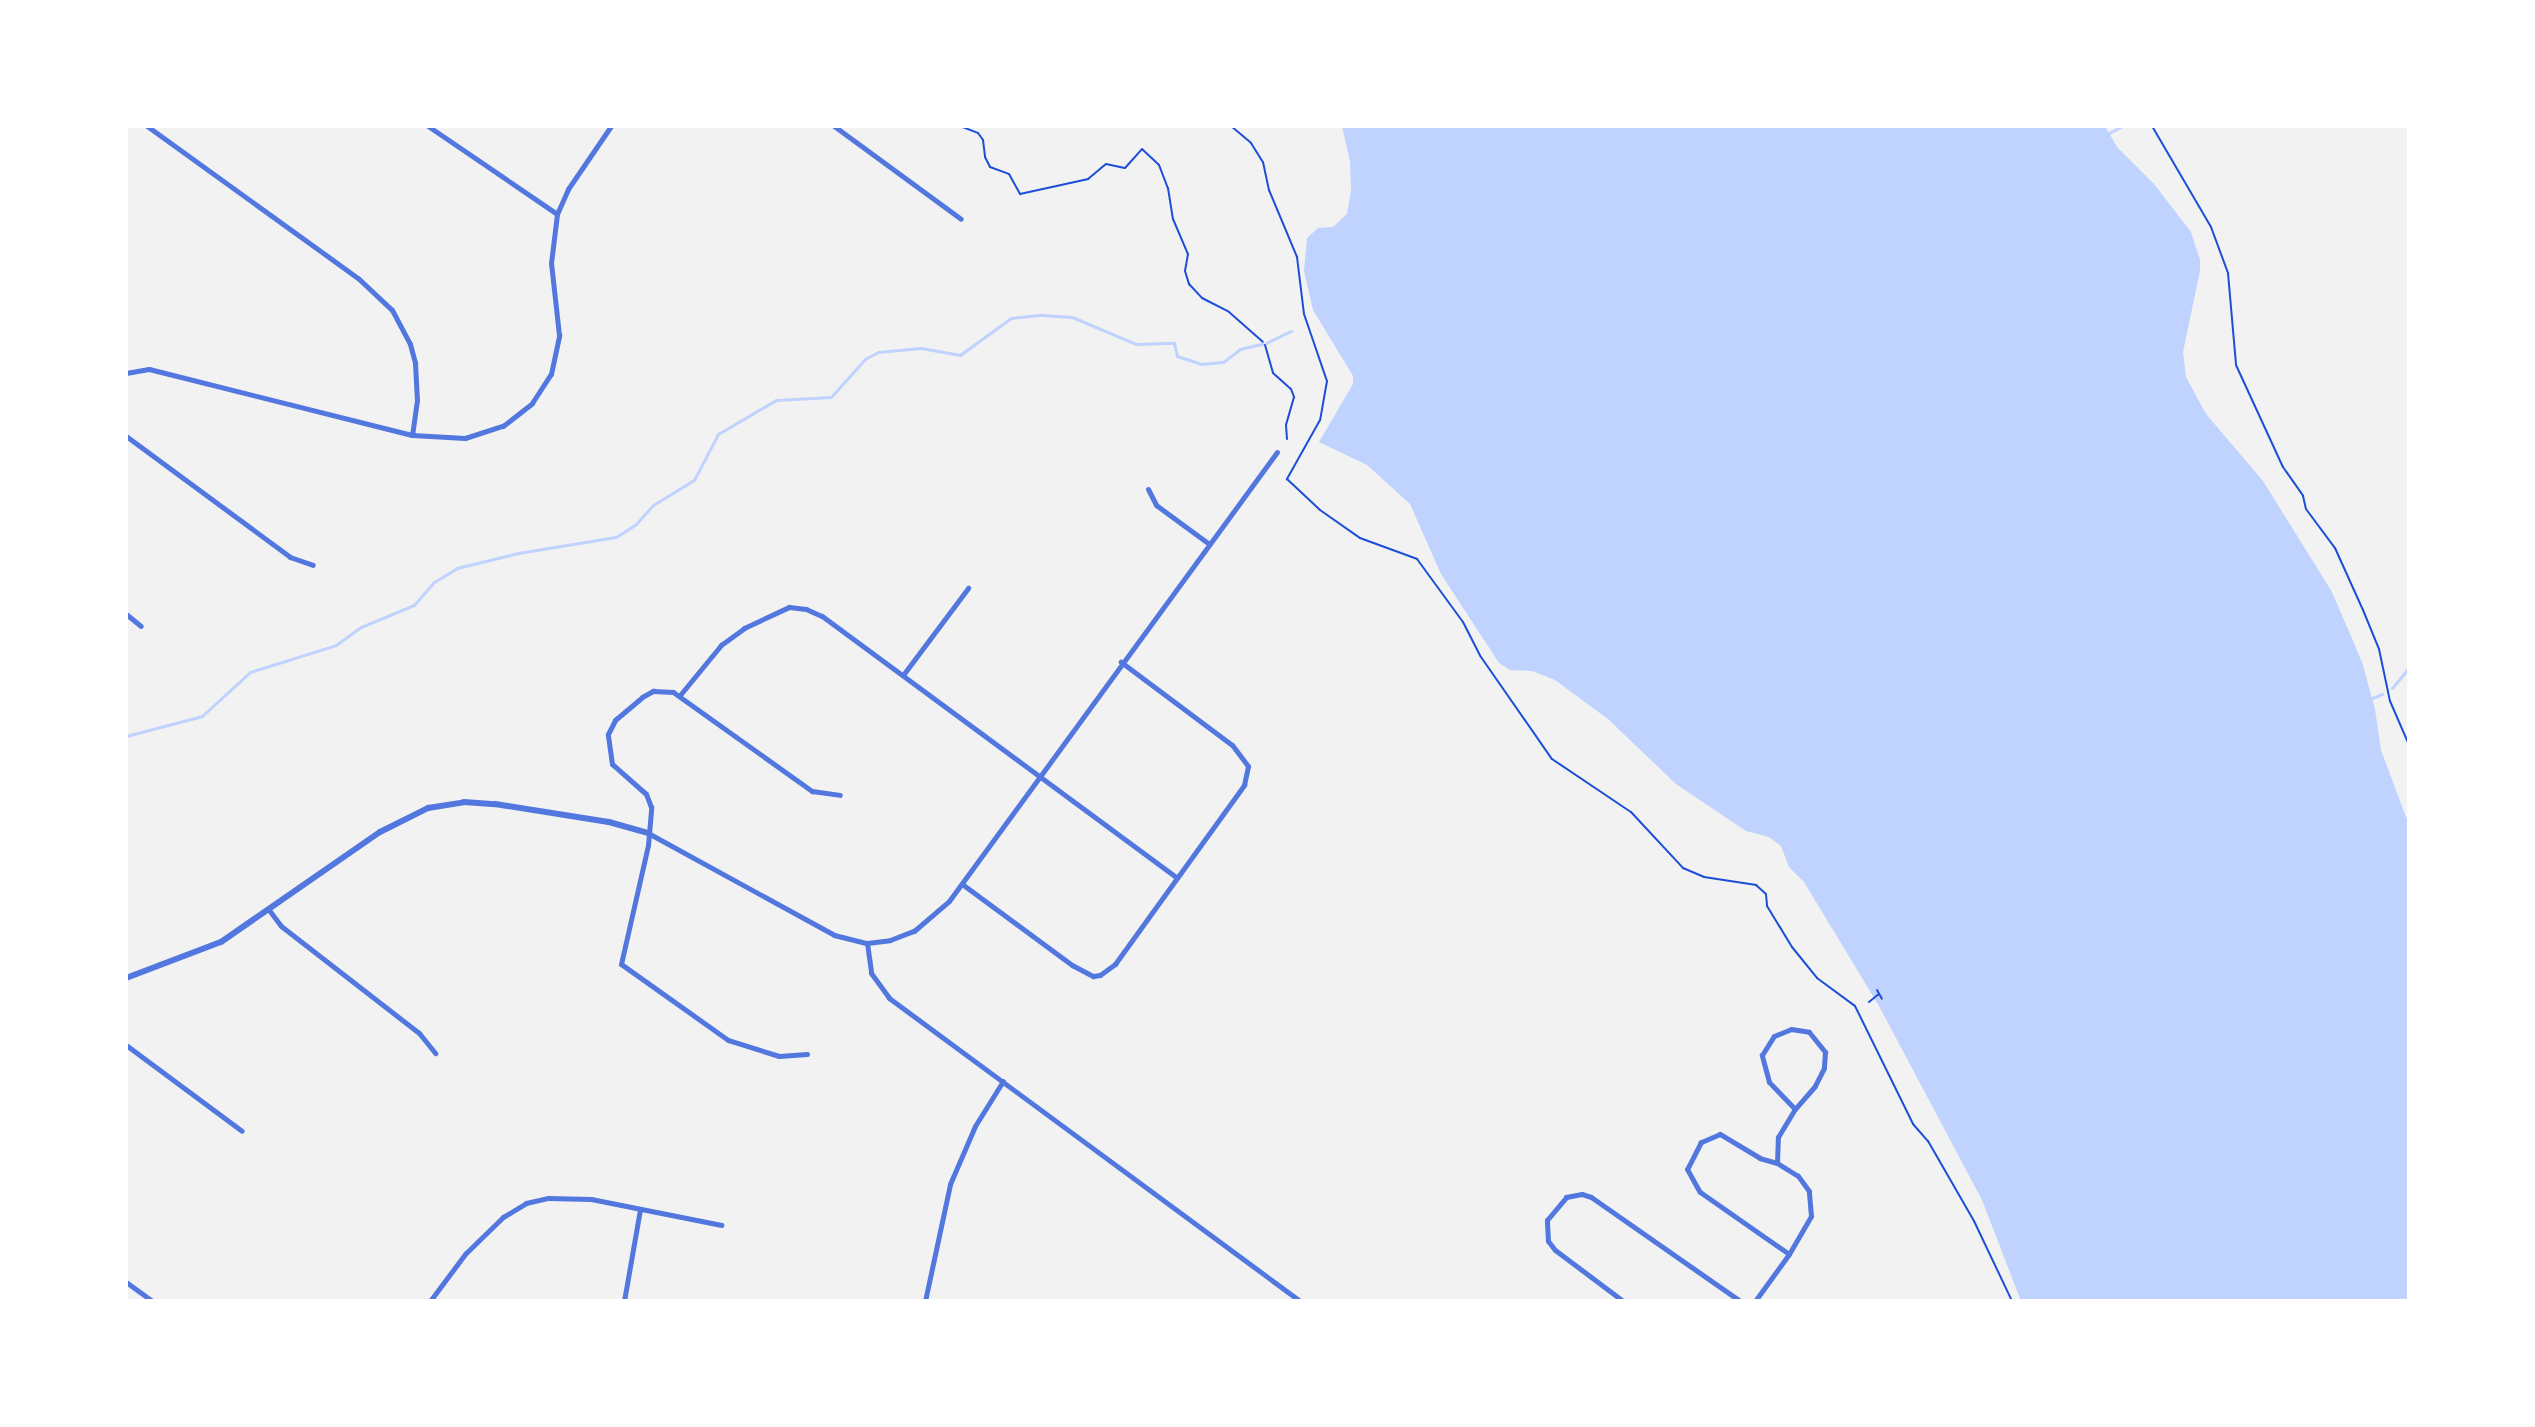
<!DOCTYPE html>
<style>
body{margin:0}
#map{position:relative;width:2535px;height:1427px;overflow:hidden;background:#f2f2f2;font-family:Signika,sans-serif}
div>[style]{position:absolute}
[style*='--x']{left:calc(var(--x)*1px);top:calc(var(--y)*1px);width:calc(var(--w)*1px);rotate:calc(var(--a)*1deg)}
.water>*{inset:0;background:#bfd3fe}
.stream>*{height:3px;margin:-1.5px;padding:0 1.5px;transform-origin:1.5px;border-radius:1.5px;background:#bfd3fe}
.path>*{height:2px;margin:-1px;padding:0 1px;transform-origin:1px;border-radius:1px;background:#1d4ed8}
.minor>*{height:5px;margin:-2.5px;padding:0 2.5px;transform-origin:2.5px;border-radius:2.5px;background:#5277de}
.tertiary>*{height:6px;margin:-3px;padding:0 3px;transform-origin:3px;border-radius:3px;background:#5277de}
span{translate:-50% -50%;white-space:nowrap;text-align:center;line-height:1.15;-webkit-text-stroke:8px #fff;paint-order:stroke}
.frame{position:absolute;inset:0;border:128px solid #fff;pointer-events:none}
</style>
<div id="map">
<div class="water">
<i style="clip-path:polygon(1342px 126px,2105px 126px,2117px 147px,2154px 184px,2191px 232px,2200px 260px,2200px 271px,2183px 352px,2186px 377px,2206px 414px,2263px 481px,2332px 592px,2362px 662px,2375px 709px,2381px 750px,2409px 825px,2409px 1301px,2021px 1301px,1982px 1200px,1879px 1006px,1804px 882px,1789px 867px,1781px 846px,1769px 837px,1746px 831px,1676px 784px,1608px 719px,1555px 680px,1532px 671px,1510px 670px,1499px 663px,1441px 574px,1410px 504px,1367px 465px,1319px 442px,1353px 384px,1353px 376px,1313px 310px,1304px 271px,1307px 238px,1318px 228px,1333px 227px,1347px 214px,1351px 190px,1350px 162px)"></i>
</div>
<div class="stream">
<i style="--x:2109;--y:133;--w:15;--a:-28"></i>
<i style="--x:1266;--y:343;--w:28;--a:-26"></i>
<i style="--x:2392;--y:688;--w:26;--a:-50"></i>
<i style="--x:2372;--y:698;--w:11;--a:-22"></i>
<i style="--x:126;--y:736;--w:79;--a:-14.7"></i>
<i style="--x:202;--y:716;--w:65;--a:-42.5"></i>
<i style="--x:250;--y:672;--w:90;--a:-17.4"></i>
<i style="--x:336;--y:645;--w:31;--a:-36"></i>
<i style="--x:361;--y:627;--w:57;--a:-22.5"></i>
<i style="--x:414;--y:605;--w:30;--a:-49"></i>
<i style="--x:434;--y:582;--w:27;--a:-31"></i>
<i style="--x:457;--y:568;--w:63;--a:-13.8"></i>
<i style="--x:518;--y:553;--w:99;--a:-9.3"></i>
<i style="--x:616;--y:537;--w:24;--a:-33"></i>
<i style="--x:636;--y:524;--w:25;--a:-48"></i>
<i style="--x:653;--y:505;--w:48;--a:-31.4"></i>
<i style="--x:694;--y:480;--w:52;--a:-62.4"></i>
<i style="--x:718;--y:434;--w:67;--a:-30.4"></i>
<i style="--x:776;--y:400;--w:55;--a:-3.1"></i>
<i style="--x:831;--y:397;--w:51;--a:-48.2"></i>
<i style="--x:865;--y:359;--w:15;--a:-28"></i>
<i style="--x:878;--y:352;--w:43;--a:-5.3"></i>
<i style="--x:921;--y:348;--w:40;--a:10"></i>
<i style="--x:960;--y:355;--w:63;--a:-36"></i>
<i style="--x:1011;--y:318;--w:31;--a:-6"></i>
<i style="--x:1042;--y:315;--w:30;--a:4"></i>
<i style="--x:1072;--y:317;--w:69;--a:22.9"></i>
<i style="--x:1136;--y:344;--w:38;--a:-2"></i>
<i style="--x:1174;--y:343;--w:13;--a:77"></i>
<i style="--x:1177;--y:356;--w:25;--a:18"></i>
<i style="--x:1201;--y:364;--w:22;--a:-5"></i>
<i style="--x:1223;--y:362;--w:21;--a:-37"></i>
<i style="--x:1240;--y:349;--w:23;--a:-13"></i>
</div>
<div class="path">
<i style="--x:960;--y:126;--w:19;--a:21"></i>
<i style="--x:978;--y:133;--w:9;--a:54"></i>
<i style="--x:983;--y:140;--w:17;--a:83"></i>
<i style="--x:985;--y:157;--w:11;--a:63"></i>
<i style="--x:990;--y:167;--w:20;--a:20"></i>
<i style="--x:1009;--y:174;--w:23;--a:61"></i>
<i style="--x:1020;--y:194;--w:70;--a:-12.4"></i>
<i style="--x:1088;--y:179;--w:23;--a:-40"></i>
<i style="--x:1106;--y:164;--w:19;--a:12"></i>
<i style="--x:1125;--y:168;--w:25;--a:-48"></i>
<i style="--x:1142;--y:149;--w:23;--a:43"></i>
<i style="--x:1159;--y:165;--w:25;--a:69"></i>
<i style="--x:1168;--y:188;--w:31;--a:81"></i>
<i style="--x:1173;--y:219;--w:38;--a:67"></i>
<i style="--x:1188;--y:254;--w:17;--a:100"></i>
<i style="--x:1185;--y:271;--w:14;--a:73"></i>
<i style="--x:1189;--y:284;--w:19;--a:47"></i>
<i style="--x:1202;--y:298;--w:30;--a:27"></i>
<i style="--x:1229;--y:312;--w:45;--a:41.4"></i>
<i style="--x:1231;--y:126;--w:26;--a:40"></i>
<i style="--x:1251;--y:143;--w:22;--a:58"></i>
<i style="--x:1263;--y:162;--w:29;--a:78"></i>
<i style="--x:1269;--y:190;--w:73;--a:67.3"></i>
<i style="--x:1297;--y:257;--w:57;--a:83"></i>
<i style="--x:1304;--y:314;--w:71;--a:71.1"></i>
<i style="--x:1327;--y:381;--w:40;--a:100"></i>
<i style="--x:1320;--y:420;--w:68;--a:119.2"></i>
<i style="--x:1287;--y:479;--w:45;--a:43.2"></i>
<i style="--x:1320;--y:510;--w:49;--a:35"></i>
<i style="--x:1360;--y:538;--w:61;--a:20.2"></i>
<i style="--x:1417;--y:559;--w:78;--a:53.9"></i>
<i style="--x:1463;--y:622;--w:39;--a:63"></i>
<i style="--x:1481;--y:657;--w:124;--a:55.2"></i>
<i style="--x:1552;--y:759;--w:95;--a:33.9"></i>
<i style="--x:1631;--y:812;--w:76;--a:47.1"></i>
<i style="--x:1683;--y:868;--w:23;--a:23"></i>
<i style="--x:1704;--y:877;--w:53;--a:8.7"></i>
<i style="--x:1756;--y:885;--w:13;--a:42"></i>
<i style="--x:1766;--y:894;--w:12;--a:85"></i>
<i style="--x:1767;--y:906;--w:48;--a:58.6"></i>
<i style="--x:1792;--y:947;--w:40;--a:51"></i>
<i style="--x:1817;--y:978;--w:47;--a:36.4"></i>
<i style="--x:1855;--y:1006;--w:131;--a:63.8"></i>
<i style="--x:1913;--y:1124;--w:23;--a:49"></i>
<i style="--x:1928;--y:1141;--w:92;--a:60.1"></i>
<i style="--x:1974;--y:1221;--w:89;--a:64.6"></i>
<i style="--x:2152;--y:126;--w:117;--a:59.7"></i>
<i style="--x:2211;--y:227;--w:49;--a:69.7"></i>
<i style="--x:2228;--y:273;--w:92;--a:85"></i>
<i style="--x:2236;--y:365;--w:112;--a:65.3"></i>
<i style="--x:2283;--y:467;--w:35;--a:55"></i>
<i style="--x:2303;--y:496;--w:13;--a:77"></i>
<i style="--x:2306;--y:509;--w:49;--a:53.4"></i>
<i style="--x:2335;--y:548;--w:68;--a:65.7"></i>
<i style="--x:2363;--y:610;--w:42;--a:67.7"></i>
<i style="--x:2379;--y:649;--w:53;--a:78.1"></i>
<i style="--x:2390;--y:701;--w:48;--a:66.6"></i>
<i style="--x:1265;--y:345;--w:29;--a:74"></i>
<i style="--x:1273;--y:373;--w:24;--a:42"></i>
<i style="--x:1291;--y:389;--w:9;--a:69"></i>
<i style="--x:1294;--y:397;--w:29;--a:106"></i>
<i style="--x:1286;--y:425;--w:14;--a:86"></i>
<i style="--x:1877;--y:990;--w:10;--a:61"></i>
<i style="--x:1869;--y:1002;--w:13;--a:-39"></i>
</div>
<div class="minor">
<i style="--x:147;--y:126;--w:261;--a:35.8"></i>
<i style="--x:359;--y:279;--w:45;--a:43.2"></i>
<i style="--x:392;--y:310;--w:38;--a:62"></i>
<i style="--x:410;--y:344;--w:20;--a:75"></i>
<i style="--x:415;--y:363;--w:37;--a:87"></i>
<i style="--x:417;--y:400;--w:35;--a:98"></i>
<i style="--x:428;--y:126;--w:156;--a:34.3"></i>
<i style="--x:834;--y:126;--w:157;--a:36.2"></i>
<i style="--x:126;--y:373;--w:23;--a:-10"></i>
<i style="--x:149;--y:369;--w:271;--a:14.1"></i>
<i style="--x:412;--y:435;--w:53;--a:3.2"></i>
<i style="--x:465;--y:438;--w:40;--a:-18"></i>
<i style="--x:503;--y:426;--w:37;--a:-38"></i>
<i style="--x:532;--y:403;--w:35;--a:-57"></i>
<i style="--x:551;--y:374;--w:40;--a:-78"></i>
<i style="--x:559;--y:335;--w:72;--a:-96.3"></i>
<i style="--x:551;--y:263;--w:49;--a:-83"></i>
<i style="--x:557;--y:214;--w:27;--a:-66"></i>
<i style="--x:568;--y:189;--w:76;--a:-55.7"></i>
<i style="--x:126;--y:436;--w:204;--a:36.4"></i>
<i style="--x:290;--y:557;--w:24;--a:19"></i>
<i style="--x:1148;--y:489;--w:18;--a:63"></i>
<i style="--x:1156;--y:505;--w:66;--a:36.3"></i>
<i style="--x:126;--y:614;--w:19;--a:39"></i>
<i style="--x:903;--y:675;--w:109;--a:-53.2"></i>
<i style="--x:680;--y:695;--w:65;--a:-50.6"></i>
<i style="--x:721;--y:645;--w:29;--a:-36"></i>
<i style="--x:744;--y:628;--w:50;--a:-25"></i>
<i style="--x:789;--y:607;--w:17;--a:7"></i>
<i style="--x:806;--y:609;--w:17;--a:24"></i>
<i style="--x:822;--y:616;--w:441;--a:36.4"></i>
<i style="--x:648;--y:833;--w:212;--a:28.7"></i>
<i style="--x:834;--y:935;--w:34;--a:14"></i>
<i style="--x:867;--y:943;--w:23;--a:-7"></i>
<i style="--x:890;--y:940;--w:26;--a:-21"></i>
<i style="--x:914;--y:931;--w:46;--a:-40.6"></i>
<i style="--x:949;--y:901;--w:556;--a:-53.85"></i>
<i style="--x:962;--y:884;--w:137;--a:36.4"></i>
<i style="--x:1072;--y:965;--w:24;--a:28"></i>
<i style="--x:1093;--y:976;--w:7;--a:-8"></i>
<i style="--x:1100;--y:975;--w:19;--a:-36"></i>
<i style="--x:1115;--y:964;--w:221;--a:-54.2"></i>
<i style="--x:1244;--y:785;--w:19;--a:-78"></i>
<i style="--x:1248;--y:766;--w:26;--a:-127"></i>
<i style="--x:1232;--y:745;--w:139;--a:-143.2"></i>
<i style="--x:269;--y:910;--w:20;--a:53"></i>
<i style="--x:281;--y:926;--w:175;--a:37.8"></i>
<i style="--x:419;--y:1033;--w:26;--a:51"></i>
<i style="--x:867;--y:943;--w:30;--a:82"></i>
<i style="--x:871;--y:973;--w:31;--a:54"></i>
<i style="--x:889;--y:998;--w:511;--a:36.4"></i>
<i style="--x:1791;--y:1029;--w:18;--a:9"></i>
<i style="--x:1809;--y:1032;--w:26;--a:51"></i>
<i style="--x:1825;--y:1052;--w:16;--a:94"></i>
<i style="--x:1824;--y:1068;--w:20;--a:117"></i>
<i style="--x:1815;--y:1086;--w:30;--a:131"></i>
<i style="--x:1795;--y:1109;--w:37;--a:-134"></i>
<i style="--x:1769;--y:1082;--w:28;--a:-105"></i>
<i style="--x:1762;--y:1055;--w:22;--a:-58"></i>
<i style="--x:1774;--y:1036;--w:18;--a:-22"></i>
<i style="--x:126;--y:1045;--w:144;--a:36.6"></i>
<i style="--x:807;--y:1054;--w:28;--a:176"></i>
<i style="--x:779;--y:1056;--w:53;--a:-162.6"></i>
<i style="--x:728;--y:1040;--w:131;--a:-144.6"></i>
<i style="--x:621;--y:964;--w:122;--a:-77.2"></i>
<i style="--x:648;--y:845;--w:38;--a:-85"></i>
<i style="--x:651;--y:807;--w:14;--a:-111"></i>
<i style="--x:646;--y:794;--w:45;--a:-138.6"></i>
<i style="--x:612;--y:764;--w:30;--a:-98"></i>
<i style="--x:608;--y:734;--w:16;--a:-63"></i>
<i style="--x:615;--y:720;--w:35;--a:-40"></i>
<i style="--x:642;--y:697;--w:13;--a:-29"></i>
<i style="--x:653;--y:691;--w:20;--a:3"></i>
<i style="--x:673;--y:692;--w:171;--a:35.5"></i>
<i style="--x:812;--y:791;--w:28;--a:8"></i>
<i style="--x:1777;--y:1163;--w:18;--a:-164"></i>
<i style="--x:1760;--y:1158;--w:47;--a:-149"></i>
<i style="--x:1720;--y:1134;--w:21;--a:157"></i>
<i style="--x:1701;--y:1142;--w:30;--a:117"></i>
<i style="--x:1687;--y:1169;--w:26;--a:61"></i>
<i style="--x:1700;--y:1192;--w:108;--a:34.9"></i>
<i style="--x:126;--y:1282;--w:32;--a:36"></i>
<i style="--x:430;--y:1301;--w:59;--a:-53.3"></i>
<i style="--x:465;--y:1254;--w:53;--a:-44.2"></i>
<i style="--x:503;--y:1217;--w:27;--a:-31"></i>
<i style="--x:526;--y:1203;--w:23;--a:-13"></i>
<i style="--x:548;--y:1198;--w:43;--a:1.3"></i>
<i style="--x:591;--y:1199;--w:133;--a:11.3"></i>
<i style="--x:624;--y:1301;--w:93;--a:-80.1"></i>
<i style="--x:925;--y:1301;--w:120;--a:-77.9"></i>
<i style="--x:950;--y:1184;--w:63;--a:-66.7"></i>
<i style="--x:975;--y:1126;--w:53;--a:-58.1"></i>
<i style="--x:1488;--y:1301;--w:18;--a:0"></i>
<i style="--x:1623;--y:1301;--w:85;--a:-143.1"></i>
<i style="--x:1555;--y:1250;--w:11;--a:-128"></i>
<i style="--x:1548;--y:1241;--w:21;--a:-93"></i>
<i style="--x:1547;--y:1220;--w:30;--a:-50"></i>
<i style="--x:1566;--y:1197;--w:16;--a:-11"></i>
<i style="--x:1582;--y:1194;--w:9;--a:18"></i>
<i style="--x:1591;--y:1197;--w:182;--a:34.9"></i>
<i style="--x:1755;--y:1301;--w:58;--a:-54.1"></i>
<i style="--x:1789;--y:1254;--w:44;--a:-59.9"></i>
<i style="--x:1811;--y:1216;--w:25;--a:-95"></i>
<i style="--x:1809;--y:1191;--w:19;--a:-126"></i>
<i style="--x:1798;--y:1176;--w:25;--a:-148"></i>
<i style="--x:1777;--y:1163;--w:26;--a:-88"></i>
<i style="--x:1778;--y:1137;--w:33;--a:-59"></i>
</div>
<div class="tertiary">
<i style="--x:126;--y:978;--w:102;--a:-20.8"></i>
<i style="--x:221;--y:942;--w:193;--a:-34.7"></i>
<i style="--x:380;--y:832;--w:54;--a:-26.6"></i>
<i style="--x:428;--y:808;--w:36;--a:-9"></i>
<i style="--x:464;--y:802;--w:31;--a:4"></i>
<i style="--x:495;--y:804;--w:115;--a:9"></i>
<i style="--x:609;--y:822;--w:41;--a:15.8"></i>
</div>
<div class="frame"></div>
</div>
